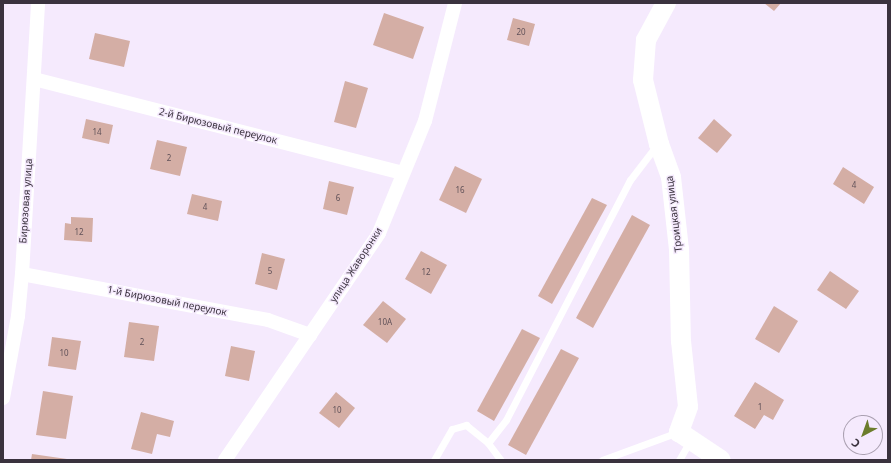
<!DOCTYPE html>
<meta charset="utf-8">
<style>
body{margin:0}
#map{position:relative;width:891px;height:463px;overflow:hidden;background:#f5eafd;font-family:"Noto Sans",sans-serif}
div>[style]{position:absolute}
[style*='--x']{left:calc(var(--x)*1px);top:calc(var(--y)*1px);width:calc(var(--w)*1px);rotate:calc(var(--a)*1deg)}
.building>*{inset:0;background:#d4aea5}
.lane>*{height:7px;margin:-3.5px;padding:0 3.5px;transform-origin:3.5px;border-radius:3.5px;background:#fff}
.street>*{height:14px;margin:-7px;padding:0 7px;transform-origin:7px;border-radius:7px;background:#fff}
.secondary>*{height:20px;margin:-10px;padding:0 10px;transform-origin:10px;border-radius:10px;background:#fff}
span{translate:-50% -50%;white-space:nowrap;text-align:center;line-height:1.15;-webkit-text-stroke:3px #f5eafd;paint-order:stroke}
.number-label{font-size:8px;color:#605158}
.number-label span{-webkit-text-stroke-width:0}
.street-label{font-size:10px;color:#3a323e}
.frame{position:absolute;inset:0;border:4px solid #3a323e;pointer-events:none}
.north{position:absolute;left:843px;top:415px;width:40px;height:40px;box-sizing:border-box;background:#f5eafd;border:1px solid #aaa0b1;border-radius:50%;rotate:221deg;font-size:11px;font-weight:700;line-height:16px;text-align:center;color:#3a323e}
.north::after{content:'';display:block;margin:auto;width:14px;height:18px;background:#6c7d2c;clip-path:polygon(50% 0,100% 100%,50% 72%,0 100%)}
</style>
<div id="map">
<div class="building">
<i style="clip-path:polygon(764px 3px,781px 3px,774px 11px)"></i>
<i style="clip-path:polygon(384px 13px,424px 27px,413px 59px,373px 45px)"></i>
<i style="clip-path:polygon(513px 18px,535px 24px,529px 46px,507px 40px)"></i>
<i style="clip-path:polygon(95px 33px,130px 41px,124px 67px,89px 59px)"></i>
<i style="clip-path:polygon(345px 81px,368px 88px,356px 128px,334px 122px)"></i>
<i style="clip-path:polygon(86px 119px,113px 125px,109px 144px,82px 138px)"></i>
<i style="clip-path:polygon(714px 119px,732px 135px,717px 153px,698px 138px)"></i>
<i style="clip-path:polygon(157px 140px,187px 147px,180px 176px,150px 169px)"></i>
<i style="clip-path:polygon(455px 166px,482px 179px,466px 213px,439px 200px)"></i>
<i style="clip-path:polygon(843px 167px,874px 187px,864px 204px,833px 184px)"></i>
<i style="clip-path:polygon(329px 181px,354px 187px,347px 215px,323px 209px)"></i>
<i style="clip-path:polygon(192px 194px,222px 201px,218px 221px,187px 214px)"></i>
<i style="clip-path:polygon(592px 198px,607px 205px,552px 304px,538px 296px)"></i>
<i style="clip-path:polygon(632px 215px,650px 225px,593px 328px,576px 318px)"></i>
<i style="clip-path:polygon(71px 217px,93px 218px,92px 242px,64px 240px,65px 223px,71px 224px)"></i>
<i style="clip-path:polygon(421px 251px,447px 265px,431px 294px,405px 279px)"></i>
<i style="clip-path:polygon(262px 253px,285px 259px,277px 290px,255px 284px)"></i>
<i style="clip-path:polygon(830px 271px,859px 291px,846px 309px,817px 290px)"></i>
<i style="clip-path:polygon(383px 301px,406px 319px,387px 343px,363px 325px)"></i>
<i style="clip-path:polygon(774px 306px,798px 321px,779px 353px,755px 339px)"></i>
<i style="clip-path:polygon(129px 322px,159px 326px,154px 361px,124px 357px)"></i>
<i style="clip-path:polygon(522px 329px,540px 338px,494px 421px,477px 411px)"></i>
<i style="clip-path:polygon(52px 337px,81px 341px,76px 370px,48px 366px)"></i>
<i style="clip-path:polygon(231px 346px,255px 351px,249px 381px,225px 376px)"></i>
<i style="clip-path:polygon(561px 349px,579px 358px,526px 455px,508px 445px)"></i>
<i style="clip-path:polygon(755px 382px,784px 400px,773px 420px,764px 415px,755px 429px,734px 416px)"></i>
<i style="clip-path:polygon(43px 391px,73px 396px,66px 439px,36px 435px)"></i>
<i style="clip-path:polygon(336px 392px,355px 408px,339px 428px,319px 413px)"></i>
<i style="clip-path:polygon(141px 412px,174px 421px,170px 437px,157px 434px,152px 454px,131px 449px)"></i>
<i style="clip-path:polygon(32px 454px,67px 459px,67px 460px,31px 460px)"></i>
</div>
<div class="lane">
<i style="--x:488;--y:443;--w:29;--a:-52"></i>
<i style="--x:506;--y:420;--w:270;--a:-62.7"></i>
<i style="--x:630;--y:180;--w:43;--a:-52.6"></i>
<i style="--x:434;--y:460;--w:36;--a:-60"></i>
<i style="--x:452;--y:429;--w:15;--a:-16"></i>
<i style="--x:466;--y:425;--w:28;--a:39"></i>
<i style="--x:488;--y:443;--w:21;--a:53"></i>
<i style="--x:602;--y:460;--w:81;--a:-20.2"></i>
<i style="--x:679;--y:460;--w:22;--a:-60"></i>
</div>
<div class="street">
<i style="--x:34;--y:79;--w:380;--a:14.3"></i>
<i style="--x:22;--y:274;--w:250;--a:10.6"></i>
<i style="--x:268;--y:320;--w:45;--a:19.7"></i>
<i style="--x:3;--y:398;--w:83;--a:-79.6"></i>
<i style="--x:18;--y:316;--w:42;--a:-84.6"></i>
<i style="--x:22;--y:274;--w:271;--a:-86.6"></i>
<i style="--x:225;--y:460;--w:274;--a:-55.8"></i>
<i style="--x:379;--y:233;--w:121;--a:-67.7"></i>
<i style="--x:425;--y:121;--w:122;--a:-75.7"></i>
</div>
<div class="secondary">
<i style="--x:666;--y:3;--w:42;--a:118.4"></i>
<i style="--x:646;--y:40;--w:40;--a:94.3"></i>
<i style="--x:643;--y:80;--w:66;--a:76"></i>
<i style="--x:659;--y:144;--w:35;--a:70"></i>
<i style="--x:671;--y:177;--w:72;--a:83.7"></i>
<i style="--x:679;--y:249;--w:92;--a:88.8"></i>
<i style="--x:681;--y:341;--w:66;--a:83.9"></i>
<i style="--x:688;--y:407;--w:27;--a:110"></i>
<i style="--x:679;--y:432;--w:50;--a:33.7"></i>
</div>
<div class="number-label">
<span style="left:521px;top:32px">20</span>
<span style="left:97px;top:132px">14</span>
<span style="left:169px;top:158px">2</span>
<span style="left:854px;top:185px">4</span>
<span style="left:460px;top:190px">16</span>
<span style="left:338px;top:198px">6</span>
<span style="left:205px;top:207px">4</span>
<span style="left:79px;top:232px">12</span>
<span style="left:270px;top:271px">5</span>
<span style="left:426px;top:272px">12</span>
<span style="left:385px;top:322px">10А</span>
<span style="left:142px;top:342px">2</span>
<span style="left:64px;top:353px">10</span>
<span style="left:760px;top:407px">1</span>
<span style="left:337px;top:410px">10</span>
</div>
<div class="street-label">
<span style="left:218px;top:126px;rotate:14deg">2-й Бирюзовый переулок</span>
<span style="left:26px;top:201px;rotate:-86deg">Бирюзовая улица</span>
<span style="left:674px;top:214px;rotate:-97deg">Троицкая улица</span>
<span style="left:356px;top:265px;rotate:-57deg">улица Жаворонки</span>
<span style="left:167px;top:301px;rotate:11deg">1-й Бирюзовый переулок</span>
</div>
<div class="frame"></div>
<div class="north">С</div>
</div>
